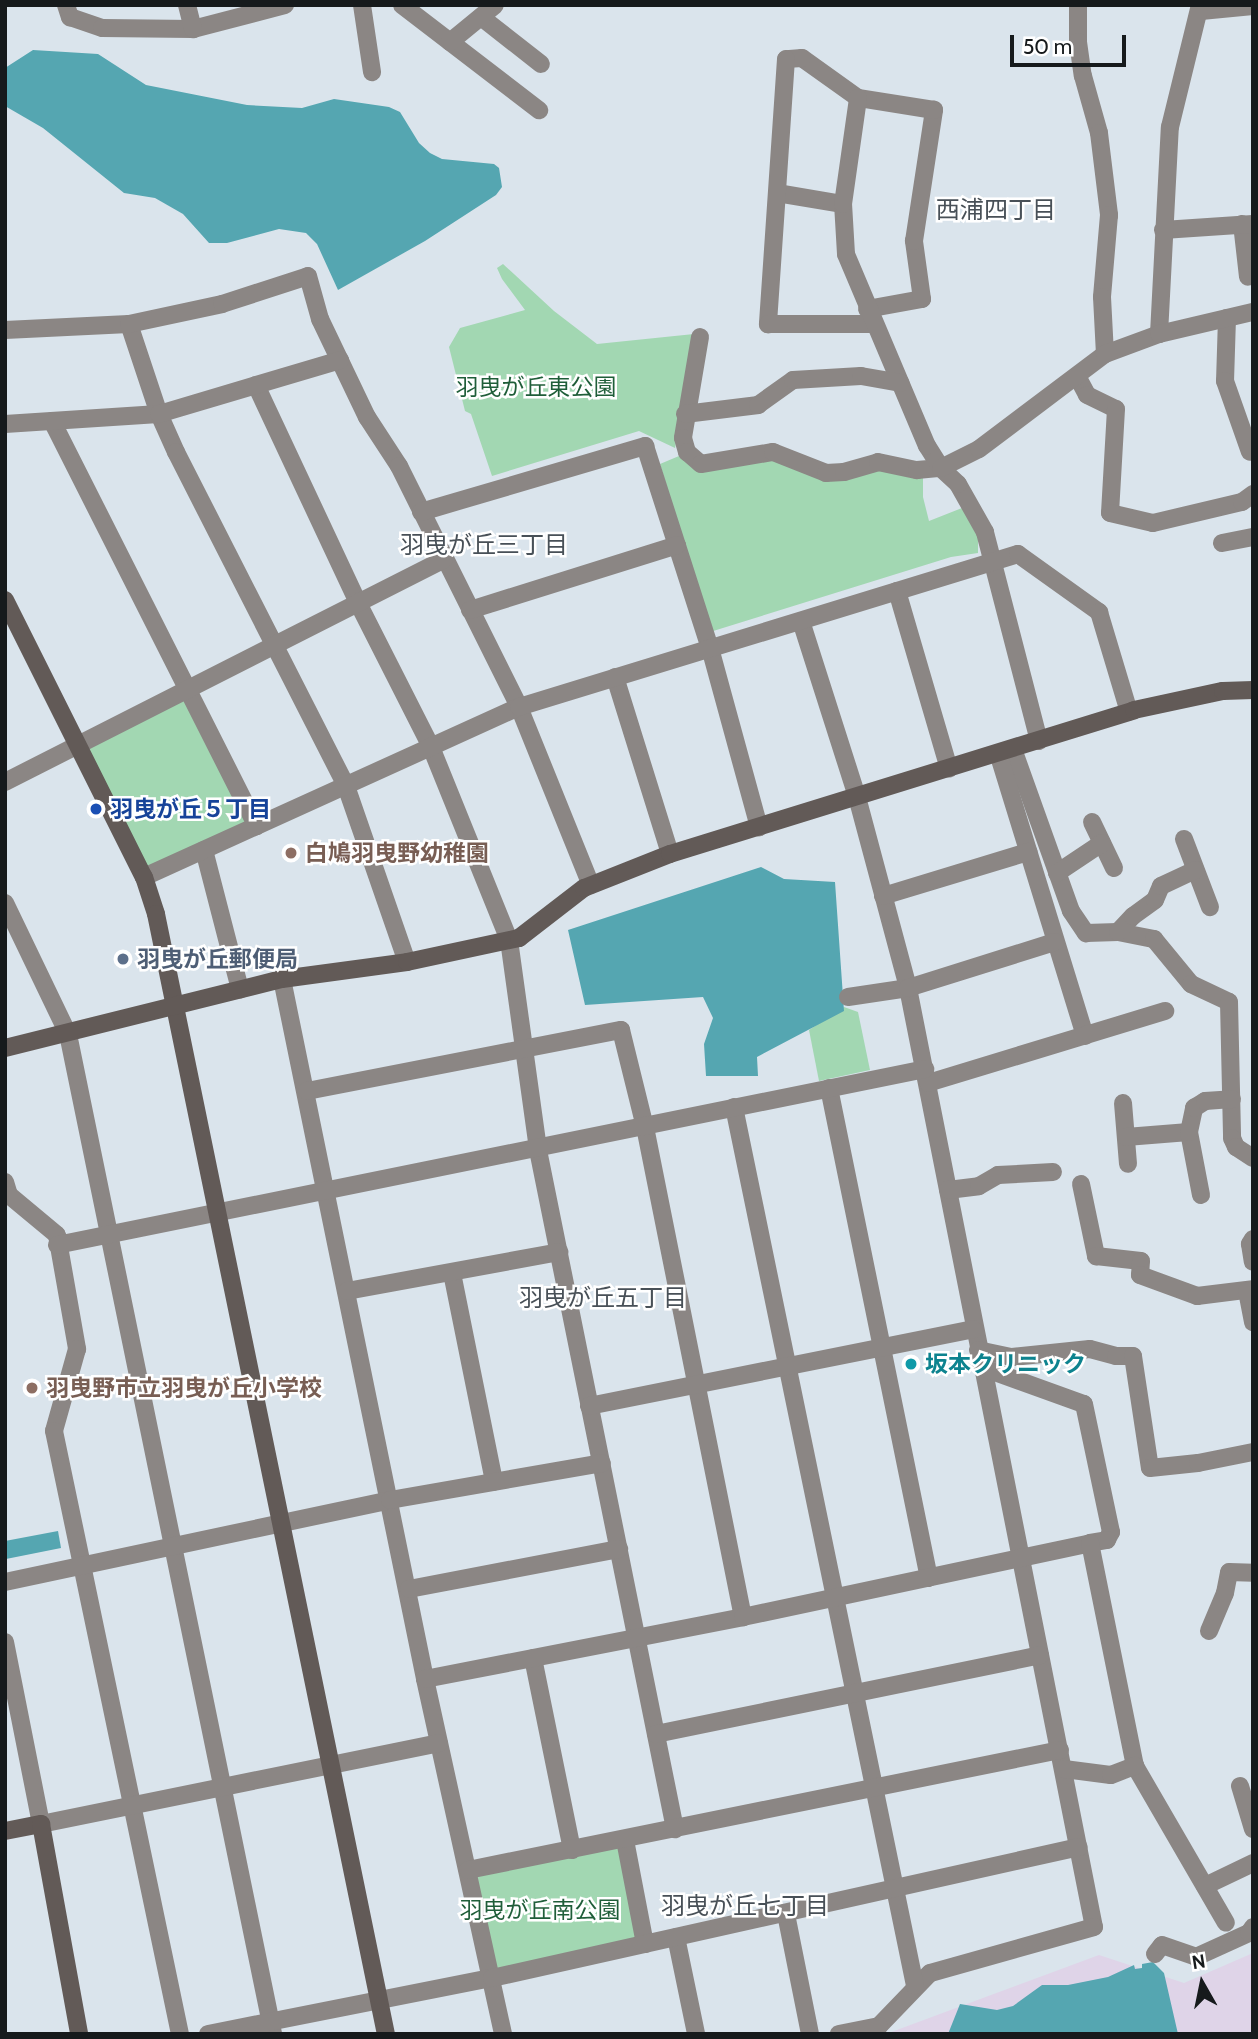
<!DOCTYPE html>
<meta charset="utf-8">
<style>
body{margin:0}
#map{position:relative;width:1258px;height:2039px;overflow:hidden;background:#dae4ec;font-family:Cabin,"Noto Sans JP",sans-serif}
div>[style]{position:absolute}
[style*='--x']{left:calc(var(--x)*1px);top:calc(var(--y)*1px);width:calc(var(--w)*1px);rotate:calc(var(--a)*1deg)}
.commercial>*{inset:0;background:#dfd4e8}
.green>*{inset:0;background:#a2d7b2}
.water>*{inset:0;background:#55a6b1}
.street>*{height:18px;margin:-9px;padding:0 9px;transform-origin:9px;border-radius:9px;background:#8b8684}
.secondary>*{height:18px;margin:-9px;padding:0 9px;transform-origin:9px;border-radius:9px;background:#625a57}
.dots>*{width:19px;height:19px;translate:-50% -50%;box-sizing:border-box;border:4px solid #fff;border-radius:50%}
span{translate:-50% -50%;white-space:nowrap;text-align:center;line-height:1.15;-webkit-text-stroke:5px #fff;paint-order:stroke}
.park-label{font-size:23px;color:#1f5e39}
.transit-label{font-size:23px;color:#164399;font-weight:700}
.left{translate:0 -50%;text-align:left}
.education-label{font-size:23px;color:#785e54;font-weight:700}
.service-label{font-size:23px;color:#4e5e75;font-weight:700}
.culture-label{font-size:23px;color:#0d838f;font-weight:700}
.neighbourhood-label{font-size:24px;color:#485057}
.frame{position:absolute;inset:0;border:7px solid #161a1c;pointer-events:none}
.north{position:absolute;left:1167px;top:1948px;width:70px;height:70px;-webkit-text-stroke:5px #fff;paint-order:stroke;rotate:351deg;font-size:19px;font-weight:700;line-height:28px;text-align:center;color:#161a1c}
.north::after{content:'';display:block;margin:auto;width:24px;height:32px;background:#161a1c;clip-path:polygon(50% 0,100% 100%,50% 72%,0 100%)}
.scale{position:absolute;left:1010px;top:35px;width:116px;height:32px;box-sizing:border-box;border:4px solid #161a1c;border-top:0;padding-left:9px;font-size:21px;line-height:24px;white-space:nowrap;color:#161a1c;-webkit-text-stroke:5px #fff;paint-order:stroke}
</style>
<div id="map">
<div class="commercial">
<i style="clip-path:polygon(1253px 1953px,1253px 2034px,886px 2034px,1099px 1955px,1184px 1983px)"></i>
</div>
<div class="green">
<i style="clip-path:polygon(503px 264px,554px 311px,597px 344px,694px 334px,675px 448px,639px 431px,492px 476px,471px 414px,465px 411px,449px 347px,460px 328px,525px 310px,502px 279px,497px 268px)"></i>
<i style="clip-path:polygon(679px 456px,700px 472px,775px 459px,823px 477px,878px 466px,923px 475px,923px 497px,929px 521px,962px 508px,978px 537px,978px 553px,951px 557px,710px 632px,660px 464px)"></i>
<i style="clip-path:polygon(185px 699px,248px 823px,148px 869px,87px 749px)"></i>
<i style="clip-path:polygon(844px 1007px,858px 1012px,870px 1070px,819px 1081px,809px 1030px)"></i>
<i style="clip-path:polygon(622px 1843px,641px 1941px,491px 1974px,468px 1870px)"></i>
</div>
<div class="water">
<i style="clip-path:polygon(33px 50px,98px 54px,146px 85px,247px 105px,302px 108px,334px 99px,389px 107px,400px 112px,419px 143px,430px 153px,442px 159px,494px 164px,499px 168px,502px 187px,496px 195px,425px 241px,338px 290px,317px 244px,306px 233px,279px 229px,227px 243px,209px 243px,183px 214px,155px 198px,124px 193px,43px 128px,5px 106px,5px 68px)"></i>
<i style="clip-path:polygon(761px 867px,784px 879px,835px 882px,844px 1011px,757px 1057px,758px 1076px,706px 1076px,704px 1044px,713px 1018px,703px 997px,585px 1005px,568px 930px)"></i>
<i style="clip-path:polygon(58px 1531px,61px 1548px,6px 1559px,5px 1541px)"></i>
<i style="clip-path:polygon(1153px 1962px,1164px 1973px,1178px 2034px,948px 2034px,960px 2004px,997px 2010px,1013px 2006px,1042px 1985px,1068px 1985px,1108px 1977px,1134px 1965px,1135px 1969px,1142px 1968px,1142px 1964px)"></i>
</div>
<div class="street">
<i style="--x:66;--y:5;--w:13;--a:72"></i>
<i style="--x:70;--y:17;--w:34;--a:19"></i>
<i style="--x:102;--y:28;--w:91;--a:0.6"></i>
<i style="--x:193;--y:29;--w:95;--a:-14.6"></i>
<i style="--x:187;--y:5;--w:25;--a:76"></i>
<i style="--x:362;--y:5;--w:68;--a:81.5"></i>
<i style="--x:402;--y:5;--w:173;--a:37.5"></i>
<i style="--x:1078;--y:5;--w:37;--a:90"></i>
<i style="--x:1078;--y:42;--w:34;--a:82"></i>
<i style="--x:1083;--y:76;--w:59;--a:74.3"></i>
<i style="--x:1099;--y:133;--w:83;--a:83"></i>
<i style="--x:1109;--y:215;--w:82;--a:94.9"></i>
<i style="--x:1102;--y:297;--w:57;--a:87"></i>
<i style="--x:1201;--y:11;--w:52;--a:-5.5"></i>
<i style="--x:481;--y:17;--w:76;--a:38.1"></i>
<i style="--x:450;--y:42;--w:58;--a:-39.4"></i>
<i style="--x:777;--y:193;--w:67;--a:9.5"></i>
<i style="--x:1242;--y:224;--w:53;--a:83.5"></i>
<i style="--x:1163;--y:230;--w:90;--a:-3.8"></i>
<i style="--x:867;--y:309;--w:56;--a:-10.3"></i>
<i style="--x:922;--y:299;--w:59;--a:-97.9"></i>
<i style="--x:914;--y:241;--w:133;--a:-81.3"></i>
<i style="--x:934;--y:110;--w:77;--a:-171"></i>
<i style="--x:858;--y:98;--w:69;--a:-144.5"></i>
<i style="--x:802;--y:58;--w:16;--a:176"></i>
<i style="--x:786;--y:59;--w:266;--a:93.9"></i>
<i style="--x:768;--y:324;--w:105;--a:0"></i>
<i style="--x:1227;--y:318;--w:63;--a:91.8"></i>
<i style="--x:1225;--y:381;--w:75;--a:70.6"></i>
<i style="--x:129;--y:324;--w:95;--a:71.6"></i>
<i style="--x:159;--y:414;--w:42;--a:65.9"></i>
<i style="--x:176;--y:452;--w:375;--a:63"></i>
<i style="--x:346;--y:786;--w:186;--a:70.9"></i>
<i style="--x:5;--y:330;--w:124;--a:-2.8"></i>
<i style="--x:129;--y:324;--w:95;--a:-12.1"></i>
<i style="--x:222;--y:304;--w:90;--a:-18"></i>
<i style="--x:308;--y:276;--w:45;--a:74.4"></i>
<i style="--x:320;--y:319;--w:109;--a:64.4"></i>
<i style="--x:367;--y:417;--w:59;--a:56.9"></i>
<i style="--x:399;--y:466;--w:269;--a:63.5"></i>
<i style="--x:519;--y:707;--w:192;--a:68"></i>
<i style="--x:1159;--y:334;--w:207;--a:-87"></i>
<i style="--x:1170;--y:127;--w:126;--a:-76.2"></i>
<i style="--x:700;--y:337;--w:102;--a:99.6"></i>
<i style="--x:683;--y:438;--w:15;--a:74"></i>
<i style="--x:687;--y:452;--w:18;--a:41"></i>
<i style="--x:701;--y:464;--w:73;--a:-9.5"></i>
<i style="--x:773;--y:452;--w:57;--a:21.6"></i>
<i style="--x:826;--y:473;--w:18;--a:-3"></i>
<i style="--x:844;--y:472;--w:35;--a:-16"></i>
<i style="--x:878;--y:462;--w:40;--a:12"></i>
<i style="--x:917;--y:470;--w:24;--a:-5"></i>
<i style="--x:941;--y:468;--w:26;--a:-122"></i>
<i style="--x:927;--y:446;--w:208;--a:-112.9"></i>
<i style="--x:846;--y:254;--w:50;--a:-93.4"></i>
<i style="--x:843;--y:204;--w:107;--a:-81.9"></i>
<i style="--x:1077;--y:376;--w:21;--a:62"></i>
<i style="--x:1087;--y:395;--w:32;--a:26"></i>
<i style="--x:1116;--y:409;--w:104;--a:93.3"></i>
<i style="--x:1110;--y:513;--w:44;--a:13.1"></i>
<i style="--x:1153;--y:523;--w:91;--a:-13.3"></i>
<i style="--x:1242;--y:502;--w:14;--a:-36"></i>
<i style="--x:256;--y:385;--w:238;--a:64.9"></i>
<i style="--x:357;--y:601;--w:164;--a:63.1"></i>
<i style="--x:431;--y:747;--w:208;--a:68"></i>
<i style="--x:509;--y:940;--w:212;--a:82.1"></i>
<i style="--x:538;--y:1150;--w:693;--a:78.59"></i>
<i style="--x:685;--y:414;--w:74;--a:-7"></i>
<i style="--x:758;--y:405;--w:43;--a:-35.5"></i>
<i style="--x:793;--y:380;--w:68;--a:-3.4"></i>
<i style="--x:861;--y:376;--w:40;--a:10"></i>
<i style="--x:52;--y:421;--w:454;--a:63.2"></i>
<i style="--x:5;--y:424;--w:154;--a:-3.7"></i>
<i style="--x:159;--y:414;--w:189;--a:-16.6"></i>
<i style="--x:421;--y:512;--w:234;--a:-16.4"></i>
<i style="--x:645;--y:446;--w:212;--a:72.2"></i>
<i style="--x:710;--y:648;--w:186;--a:74.7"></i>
<i style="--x:1222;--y:543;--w:32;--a:-11"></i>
<i style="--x:897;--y:591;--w:185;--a:73.7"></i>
<i style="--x:470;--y:610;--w:217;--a:-17.4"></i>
<i style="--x:801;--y:621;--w:185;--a:72.3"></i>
<i style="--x:857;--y:797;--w:198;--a:75"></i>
<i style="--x:908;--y:988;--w:957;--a:78.8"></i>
<i style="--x:1094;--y:1927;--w:170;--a:164.3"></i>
<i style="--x:930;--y:1973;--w:74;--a:133.9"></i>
<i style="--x:879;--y:2026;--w:41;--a:168.7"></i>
<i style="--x:615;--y:677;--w:185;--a:72.7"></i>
<i style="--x:1039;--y:741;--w:216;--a:-104.5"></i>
<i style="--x:985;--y:532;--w:55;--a:-119.4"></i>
<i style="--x:958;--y:484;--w:23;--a:-137"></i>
<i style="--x:941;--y:468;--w:42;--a:-26.6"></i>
<i style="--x:979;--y:449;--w:158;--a:-37"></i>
<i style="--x:1105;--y:354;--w:58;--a:-20.3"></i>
<i style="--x:1159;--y:334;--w:97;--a:-13.2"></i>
<i style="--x:1013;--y:749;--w:172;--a:70.3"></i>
<i style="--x:1071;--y:911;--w:27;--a:56"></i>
<i style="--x:1086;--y:933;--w:32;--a:-2"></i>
<i style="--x:1118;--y:932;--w:37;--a:11"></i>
<i style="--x:1154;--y:939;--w:58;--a:50.6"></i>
<i style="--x:1191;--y:984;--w:42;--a:25.3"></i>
<i style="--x:1229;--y:1002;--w:136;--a:88.7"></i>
<i style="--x:1232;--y:1138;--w:10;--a:66"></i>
<i style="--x:1236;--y:1147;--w:20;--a:33"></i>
<i style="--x:998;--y:753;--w:296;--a:72.9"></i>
<i style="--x:5;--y:782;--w:492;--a:-26.9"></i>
<i style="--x:1092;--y:822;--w:51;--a:64.4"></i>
<i style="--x:1184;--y:839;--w:73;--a:69.1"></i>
<i style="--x:204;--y:850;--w:144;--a:75.5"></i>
<i style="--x:1057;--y:873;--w:54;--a:-33.7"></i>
<i style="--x:144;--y:877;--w:412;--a:-24.4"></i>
<i style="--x:519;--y:707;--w:522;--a:-17.05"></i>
<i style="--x:1018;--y:554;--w:100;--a:35.6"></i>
<i style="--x:1099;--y:612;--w:104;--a:73.3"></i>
<i style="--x:883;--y:896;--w:152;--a:-16.9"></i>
<i style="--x:5;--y:903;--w:145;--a:64.3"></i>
<i style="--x:68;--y:1034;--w:1021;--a:78.41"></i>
<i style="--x:1118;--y:932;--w:22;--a:-47"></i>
<i style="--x:1133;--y:916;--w:27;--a:-36"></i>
<i style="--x:1155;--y:900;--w:15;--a:-67"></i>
<i style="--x:1161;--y:886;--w:38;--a:-25"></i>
<i style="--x:282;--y:979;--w:714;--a:78.45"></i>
<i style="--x:425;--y:1679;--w:363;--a:77.6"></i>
<i style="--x:848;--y:997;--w:61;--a:-8.5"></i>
<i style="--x:908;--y:988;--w:154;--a:-17.4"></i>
<i style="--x:928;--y:1083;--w:248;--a:-16.9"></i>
<i style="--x:829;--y:1088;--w:500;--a:78.47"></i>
<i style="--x:307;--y:1091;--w:320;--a:-11"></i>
<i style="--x:621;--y:1030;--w:100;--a:76.1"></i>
<i style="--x:645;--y:1127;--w:500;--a:78.7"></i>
<i style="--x:1123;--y:1103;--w:61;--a:85.3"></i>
<i style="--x:734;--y:1107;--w:897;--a:78.36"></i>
<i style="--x:1126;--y:1137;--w:63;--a:-4.5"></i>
<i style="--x:5;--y:1182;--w:14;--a:73"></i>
<i style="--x:9;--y:1195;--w:62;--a:39.8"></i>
<i style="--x:57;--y:1235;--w:116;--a:80"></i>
<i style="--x:77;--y:1349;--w:85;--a:105.7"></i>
<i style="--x:54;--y:1431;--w:616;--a:78.2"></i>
<i style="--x:1081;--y:1184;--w:74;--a:78.2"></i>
<i style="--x:1096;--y:1256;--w:45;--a:6.3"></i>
<i style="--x:1141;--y:1261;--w:14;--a:94"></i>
<i style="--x:1140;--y:1275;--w:61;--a:20.2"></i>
<i style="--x:1197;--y:1296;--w:56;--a:-7.1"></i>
<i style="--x:948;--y:1190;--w:31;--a:-7"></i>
<i style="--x:979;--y:1186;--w:22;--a:-30"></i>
<i style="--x:998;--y:1175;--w:55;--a:-3.1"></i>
<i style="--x:1201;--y:1195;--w:64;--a:-100.8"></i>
<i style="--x:1189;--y:1132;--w:25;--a:-78"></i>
<i style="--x:1194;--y:1108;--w:13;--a:-32"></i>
<i style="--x:1205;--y:1101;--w:27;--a:-4"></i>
<i style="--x:1253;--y:1239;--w:6;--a:121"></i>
<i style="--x:1250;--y:1244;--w:18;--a:81"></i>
<i style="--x:57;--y:1245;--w:886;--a:-11.46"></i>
<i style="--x:452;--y:1273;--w:213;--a:78.6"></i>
<i style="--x:347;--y:1291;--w:216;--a:-10.4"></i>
<i style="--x:1247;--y:1291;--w:32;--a:79"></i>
<i style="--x:978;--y:1350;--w:35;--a:12"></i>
<i style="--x:1012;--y:1357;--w:78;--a:-5.9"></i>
<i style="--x:1090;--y:1349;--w:27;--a:15"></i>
<i style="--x:1116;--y:1356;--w:17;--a:0"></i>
<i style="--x:1133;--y:1356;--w:113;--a:81.4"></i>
<i style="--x:1150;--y:1468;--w:48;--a:-5.9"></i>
<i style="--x:1198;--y:1463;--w:56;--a:-11.3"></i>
<i style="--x:981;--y:1367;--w:109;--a:19.8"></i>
<i style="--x:1084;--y:1404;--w:131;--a:78.1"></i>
<i style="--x:1111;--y:1532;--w:9;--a:117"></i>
<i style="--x:1107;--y:1540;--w:17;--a:170"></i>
<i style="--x:589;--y:1406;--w:392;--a:-11.3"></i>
<i style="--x:5;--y:1582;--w:394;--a:-12"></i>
<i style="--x:390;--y:1500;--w:215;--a:-9.9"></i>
<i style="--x:409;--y:1589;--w:214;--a:-10.8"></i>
<i style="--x:1209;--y:1631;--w:41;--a:-67.2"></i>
<i style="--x:1225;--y:1593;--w:21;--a:-79"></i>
<i style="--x:1229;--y:1572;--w:24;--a:2"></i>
<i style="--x:5;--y:1642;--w:186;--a:78.8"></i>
<i style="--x:41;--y:1824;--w:406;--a:-11.5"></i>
<i style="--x:533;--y:1658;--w:196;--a:78.5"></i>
<i style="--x:425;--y:1679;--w:324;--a:-11"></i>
<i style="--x:743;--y:1617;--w:355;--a:-12"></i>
<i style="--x:1090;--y:1543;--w:227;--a:78.6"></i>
<i style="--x:1135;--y:1766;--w:181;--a:59.9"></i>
<i style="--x:656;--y:1734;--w:392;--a:-11.6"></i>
<i style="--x:1064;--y:1769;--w:47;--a:7.3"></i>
<i style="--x:1111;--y:1775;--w:26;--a:-21"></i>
<i style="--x:1240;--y:1786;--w:45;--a:73.2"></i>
<i style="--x:625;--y:1840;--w:106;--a:79.1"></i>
<i style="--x:468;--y:1870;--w:604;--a:-11.46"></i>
<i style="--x:1205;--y:1886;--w:53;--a:-25.6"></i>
<i style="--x:786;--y:1914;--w:122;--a:78.7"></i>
<i style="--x:676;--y:1937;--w:99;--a:78.3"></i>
<i style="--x:1155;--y:1954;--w:11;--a:-52"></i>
<i style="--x:1162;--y:1945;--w:36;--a:19"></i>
<i style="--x:1196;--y:1957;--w:58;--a:-24.4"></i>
<i style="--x:1249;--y:1933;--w:7;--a:-56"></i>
<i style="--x:208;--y:2034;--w:289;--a:-11.2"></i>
<i style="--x:492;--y:1978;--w:601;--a:-12.58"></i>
</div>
<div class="secondary">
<i style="--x:5;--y:600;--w:310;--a:63.4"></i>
<i style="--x:144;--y:877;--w:39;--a:72"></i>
<i style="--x:156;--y:914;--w:1143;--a:78.4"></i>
<i style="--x:5;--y:1048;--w:285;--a:-14"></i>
<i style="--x:282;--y:979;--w:126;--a:-7.7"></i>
<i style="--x:407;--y:962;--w:115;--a:-12.1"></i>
<i style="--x:519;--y:938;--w:82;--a:-37.6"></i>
<i style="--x:584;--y:888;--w:92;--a:-21.6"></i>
<i style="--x:670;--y:854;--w:486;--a:-17.2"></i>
<i style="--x:1134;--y:710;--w:91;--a:-12.1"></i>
<i style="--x:1223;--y:691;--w:30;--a:-2"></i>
<i style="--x:5;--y:1831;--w:37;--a:-11"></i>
<i style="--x:41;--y:1824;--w:213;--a:79.7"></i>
</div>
<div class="dots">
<i style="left:96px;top:809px;background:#1a4fb4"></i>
<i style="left:291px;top:853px;background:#8d6e63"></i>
<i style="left:123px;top:959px;background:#5c6f8a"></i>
<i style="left:911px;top:1364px;background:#0f9aa8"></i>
<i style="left:32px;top:1388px;background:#8d6e63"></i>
</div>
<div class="park-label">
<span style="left:536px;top:387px">羽曳が丘東公園</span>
<span style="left:540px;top:1910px">羽曳が丘南公園</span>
</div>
<div class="transit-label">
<span class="left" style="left:110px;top:809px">羽曳が丘５丁目</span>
</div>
<div class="education-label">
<span class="left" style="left:305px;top:853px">白鳩羽曳野幼稚園</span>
<span class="left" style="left:46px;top:1388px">羽曳野市立羽曳が丘小学校</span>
</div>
<div class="service-label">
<span class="left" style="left:137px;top:959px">羽曳が丘郵便局</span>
</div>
<div class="culture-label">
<span class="left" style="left:925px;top:1364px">坂本クリニック</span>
</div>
<div class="neighbourhood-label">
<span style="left:996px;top:210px">西浦四丁目</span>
<span style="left:484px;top:545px">羽曳が丘三丁目</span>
<span style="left:603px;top:1298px">羽曳が丘五丁目</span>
<span style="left:745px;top:1906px">羽曳が丘七丁目</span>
</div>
<div class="frame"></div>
<div class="north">N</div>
<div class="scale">50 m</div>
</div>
